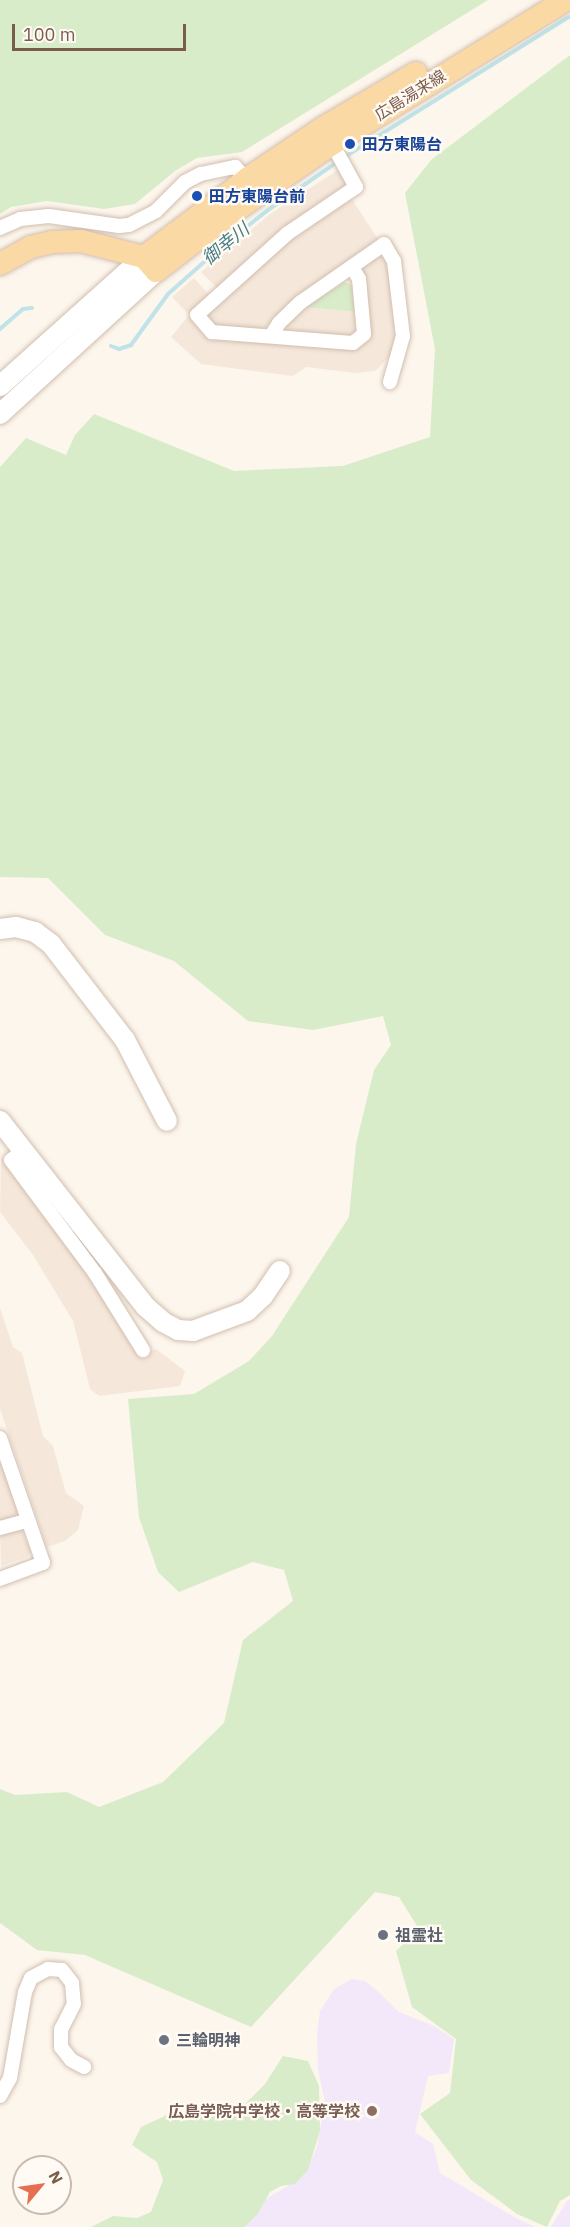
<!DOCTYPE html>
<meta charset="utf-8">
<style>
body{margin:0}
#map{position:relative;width:570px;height:2227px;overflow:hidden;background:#fdf6ec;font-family:"IBM Plex Sans","Noto Sans JP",sans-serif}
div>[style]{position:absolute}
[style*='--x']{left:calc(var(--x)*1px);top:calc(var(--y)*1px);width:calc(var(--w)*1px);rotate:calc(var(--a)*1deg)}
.residential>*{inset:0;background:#f5e8da}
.education>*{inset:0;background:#f3e8fa}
.green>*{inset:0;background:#d8ecc9}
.stream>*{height:4px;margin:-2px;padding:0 2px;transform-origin:2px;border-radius:2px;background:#bfe3e8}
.roads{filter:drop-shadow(0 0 2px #d1beb0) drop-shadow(0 0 2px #d1beb0)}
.street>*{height:14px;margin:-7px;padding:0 7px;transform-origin:7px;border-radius:7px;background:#fff}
.secondary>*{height:20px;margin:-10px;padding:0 10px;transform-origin:10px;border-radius:10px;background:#fff}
.primary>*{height:22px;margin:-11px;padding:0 11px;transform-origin:11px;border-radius:11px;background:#fbd9a5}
.dots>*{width:16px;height:16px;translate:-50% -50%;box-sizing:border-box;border:3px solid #fffaf3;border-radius:50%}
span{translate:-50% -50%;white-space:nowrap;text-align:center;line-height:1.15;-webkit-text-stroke:4.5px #fffaf3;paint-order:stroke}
.street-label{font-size:16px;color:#7a5c4d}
.transit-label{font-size:16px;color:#164399;font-weight:700}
.left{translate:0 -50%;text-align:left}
.worship-label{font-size:16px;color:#5b616d;font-weight:700}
.education-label{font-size:16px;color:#785e54;font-weight:700}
.right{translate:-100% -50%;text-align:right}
.water-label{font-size:18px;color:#437c86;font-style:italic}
.north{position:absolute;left:12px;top:2155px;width:60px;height:60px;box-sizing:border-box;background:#fffaf3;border:2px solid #cabbb1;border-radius:50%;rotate:61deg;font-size:16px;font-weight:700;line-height:24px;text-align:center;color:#7a5c4d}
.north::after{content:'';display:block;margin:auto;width:21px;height:27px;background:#e76f51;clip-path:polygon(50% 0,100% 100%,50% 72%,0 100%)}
.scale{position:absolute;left:12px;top:24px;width:174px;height:27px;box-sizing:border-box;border:3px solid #7a5c4d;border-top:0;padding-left:8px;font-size:18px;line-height:21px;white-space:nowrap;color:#7a5c4d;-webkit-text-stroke:4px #fffaf3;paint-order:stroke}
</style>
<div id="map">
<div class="residential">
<i style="clip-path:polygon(338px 170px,345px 182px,344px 190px,218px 289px,201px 272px,270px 214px)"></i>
<i style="clip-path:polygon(351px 198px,378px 239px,375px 246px,298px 299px,262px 330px,215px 327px,208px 320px,209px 311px,289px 239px)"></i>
<i style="clip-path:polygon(382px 251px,390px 263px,398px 334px,396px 350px,375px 371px,355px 373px,306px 367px,293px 376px,201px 364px,171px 337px,189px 315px,172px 297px,194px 278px,210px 296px,189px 315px,212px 339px,355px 348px,369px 335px,362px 264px)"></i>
<i style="clip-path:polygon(305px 307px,357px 312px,358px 333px,352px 338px,290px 333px,286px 323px)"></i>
<i style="clip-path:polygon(1px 1157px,68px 1245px,139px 1356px,156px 1349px,185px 1371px,180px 1386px,99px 1396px,90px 1389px,73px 1321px,33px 1255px,0 1212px)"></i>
<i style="clip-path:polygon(0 1308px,13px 1347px,22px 1353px,43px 1436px,53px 1446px,66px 1493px,84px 1506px,78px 1530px,65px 1541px,47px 1547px,0 1409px)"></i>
<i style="clip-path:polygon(0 1458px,18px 1511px,13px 1519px,0 1523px)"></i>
<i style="clip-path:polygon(17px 1528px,22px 1531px,31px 1552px,27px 1557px,1px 1566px,0 1533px)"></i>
</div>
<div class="education">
<i style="clip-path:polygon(352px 1979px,365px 1981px,372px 1986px,399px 2012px,434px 2026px,454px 2039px,449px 2073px,428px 2076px,415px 2132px,433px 2144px,440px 2173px,516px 2218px,535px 2227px,236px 2227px,256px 2205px,301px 2178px,307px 2170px,317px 2147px,325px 2102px,318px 2069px,317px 2033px,320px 2011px,334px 1989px)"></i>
<i style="clip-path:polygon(570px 2199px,570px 2227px,551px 2227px,567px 2201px)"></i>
</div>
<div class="green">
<i style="clip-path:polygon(0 0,488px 0,242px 152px,197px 158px,175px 171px,135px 204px,104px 209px,47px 201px,11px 207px,0 214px)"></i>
<i style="clip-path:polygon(570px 55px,570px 2195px,560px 2201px,547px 2227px,517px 2214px,471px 2180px,420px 2114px,450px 2093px,456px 2039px,412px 2007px,396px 1951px,419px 1929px,399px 1897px,375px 1892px,251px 2027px,85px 1955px,37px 1950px,0 1923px,0 1789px,15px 1795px,67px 1792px,99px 1807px,163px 1782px,224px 1723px,243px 1640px,293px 1601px,284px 1570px,253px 1562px,179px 1592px,158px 1572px,139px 1517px,128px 1399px,194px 1394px,249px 1361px,272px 1336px,349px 1217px,356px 1144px,374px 1070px,391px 1045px,383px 1016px,313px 1030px,248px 1021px,174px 961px,105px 935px,48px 878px,0 877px,0 467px,26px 438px,66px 455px,75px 435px,94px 414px,234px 471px,343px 466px,430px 437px,435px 349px,405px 193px,431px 160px)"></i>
<i style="clip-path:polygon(345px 282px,354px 286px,357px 312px,305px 307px)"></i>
<i style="clip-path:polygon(283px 2056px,308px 2061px,319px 2086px,320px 2131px,308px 2170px,295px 2184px,281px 2186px,270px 2192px,257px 2215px,244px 2227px,91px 2227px,113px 2216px,137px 2218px,151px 2212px,163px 2180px,157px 2162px,132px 2145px,141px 2127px,167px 2115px,240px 2109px,265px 2084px)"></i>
</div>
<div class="stream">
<i style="--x:343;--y:158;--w:266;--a:-32"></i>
<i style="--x:0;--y:329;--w:30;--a:-41"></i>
<i style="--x:23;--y:309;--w:9;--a:-6"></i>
<i style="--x:111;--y:346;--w:9;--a:21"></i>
<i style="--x:119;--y:349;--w:13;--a:-18"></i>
<i style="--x:131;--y:345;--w:63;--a:-54"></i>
<i style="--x:168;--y:294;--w:71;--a:-41.6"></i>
<i style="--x:221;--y:247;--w:60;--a:-38.2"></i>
<i style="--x:268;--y:210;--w:84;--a:-34.8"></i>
</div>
<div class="roads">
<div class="street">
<i style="--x:329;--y:138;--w:56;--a:61.1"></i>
<i style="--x:356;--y:187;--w:82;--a:145.9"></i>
<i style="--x:288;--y:233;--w:122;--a:138"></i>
<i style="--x:197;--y:315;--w:23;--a:49"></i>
<i style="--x:212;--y:332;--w:141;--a:4.5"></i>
<i style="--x:353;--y:343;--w:14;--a:-39"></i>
<i style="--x:364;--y:334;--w:55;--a:-95.2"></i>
<i style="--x:359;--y:279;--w:14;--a:-120"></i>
<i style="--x:0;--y:228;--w:22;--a:-24"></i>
<i style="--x:20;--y:219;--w:29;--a:-6"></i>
<i style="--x:49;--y:216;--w:71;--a:8.1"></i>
<i style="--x:119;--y:226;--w:10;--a:-6"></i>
<i style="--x:129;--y:225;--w:30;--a:-27"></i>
<i style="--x:156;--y:211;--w:41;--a:-45"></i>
<i style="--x:185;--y:182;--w:18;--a:-27"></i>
<i style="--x:201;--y:174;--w:35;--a:-12"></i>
<i style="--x:235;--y:167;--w:17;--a:45"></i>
<i style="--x:271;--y:336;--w:15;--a:-58"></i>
<i style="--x:279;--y:323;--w:30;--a:-44"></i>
<i style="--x:301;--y:302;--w:101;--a:-34.9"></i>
<i style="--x:384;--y:244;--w:20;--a:60"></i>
<i style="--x:394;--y:261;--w:76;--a:83.2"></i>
<i style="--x:403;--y:336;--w:48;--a:105.8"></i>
<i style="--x:24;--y:1150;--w:16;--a:142"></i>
<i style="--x:11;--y:1160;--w:141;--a:53.4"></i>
<i style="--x:95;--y:1273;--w:91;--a:58.1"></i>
<i style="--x:0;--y:1438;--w:132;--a:71"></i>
<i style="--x:43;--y:1563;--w:46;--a:159.6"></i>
<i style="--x:0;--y:1528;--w:28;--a:-15"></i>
<i style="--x:0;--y:2096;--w:21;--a:-61"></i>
<i style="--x:10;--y:2078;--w:87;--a:-80.1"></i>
<i style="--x:25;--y:1992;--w:15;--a:-67"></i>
<i style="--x:31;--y:1978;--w:19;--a:-28"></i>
<i style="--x:48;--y:1969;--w:14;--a:4"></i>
<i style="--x:62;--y:1970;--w:16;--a:52"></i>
<i style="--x:72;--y:1983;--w:21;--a:85"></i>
<i style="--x:74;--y:2004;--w:28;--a:117"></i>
<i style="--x:61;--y:2029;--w:18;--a:90"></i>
<i style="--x:61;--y:2047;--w:16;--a:52"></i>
<i style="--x:71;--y:2060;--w:15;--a:28"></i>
</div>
<div class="secondary">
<i style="--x:0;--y:386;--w:193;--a:-41.9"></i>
<i style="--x:0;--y:414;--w:212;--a:-42.5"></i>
<i style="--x:0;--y:929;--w:16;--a:-7"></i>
<i style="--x:16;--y:927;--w:20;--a:15"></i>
<i style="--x:35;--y:932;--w:20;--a:37"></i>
<i style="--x:51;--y:944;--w:121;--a:52.4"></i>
<i style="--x:125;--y:1040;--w:91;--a:62.6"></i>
<i style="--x:0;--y:1121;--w:236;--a:51.9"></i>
<i style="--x:146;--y:1307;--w:23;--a:41"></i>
<i style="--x:163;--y:1322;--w:17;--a:28"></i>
<i style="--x:178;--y:1330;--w:15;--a:4"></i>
<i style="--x:193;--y:1331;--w:58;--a:-20.3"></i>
<i style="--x:247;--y:1311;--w:22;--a:-43"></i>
<i style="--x:263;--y:1296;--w:30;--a:-56"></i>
</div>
<div class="primary">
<i style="--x:144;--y:257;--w:129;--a:-37.1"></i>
<i style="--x:247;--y:179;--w:92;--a:-33.9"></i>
<i style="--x:323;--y:128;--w:108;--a:-30.6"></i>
<i style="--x:0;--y:264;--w:35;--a:-29"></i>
<i style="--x:31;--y:247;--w:22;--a:-13"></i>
<i style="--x:52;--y:242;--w:29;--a:-2"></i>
<i style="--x:81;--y:241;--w:65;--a:14.3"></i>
<i style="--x:144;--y:257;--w:18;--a:49"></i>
<i style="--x:156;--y:271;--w:88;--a:-37.6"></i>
<i style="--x:226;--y:217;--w:129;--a:-34.6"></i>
<i style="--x:332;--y:144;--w:275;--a:-31.6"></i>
</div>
</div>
<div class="dots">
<i style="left:350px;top:144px;background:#1a4fb4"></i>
<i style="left:197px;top:196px;background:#1a4fb4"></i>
<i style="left:383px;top:1935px;background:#6b7280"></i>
<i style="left:164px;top:2040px;background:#6b7280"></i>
<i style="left:372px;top:2111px;background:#8d6e63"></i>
</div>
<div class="street-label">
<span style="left:410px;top:95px;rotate:-32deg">広島湯来線</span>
</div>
<div class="transit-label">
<span class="left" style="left:362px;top:144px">田方東陽台</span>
<span class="left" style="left:209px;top:196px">田方東陽台前</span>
</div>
<div class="worship-label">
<span class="left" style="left:395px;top:1935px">祖霊社</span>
<span class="left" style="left:176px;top:2040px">三輪明神</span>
</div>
<div class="education-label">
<span class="right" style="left:360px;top:2111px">広島学院中学校・高等学校</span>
</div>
<div class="water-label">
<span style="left:226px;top:244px;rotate:-39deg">御幸川</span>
</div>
<div class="north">N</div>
<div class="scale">100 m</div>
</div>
